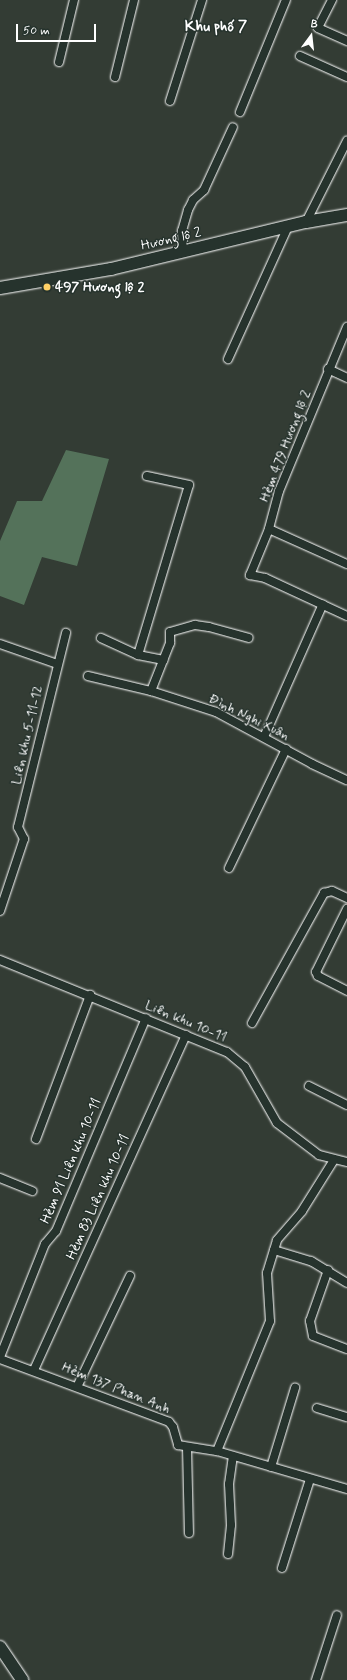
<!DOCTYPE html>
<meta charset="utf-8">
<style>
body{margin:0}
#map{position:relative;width:347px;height:1680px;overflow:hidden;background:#333c34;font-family:Mynerve,sans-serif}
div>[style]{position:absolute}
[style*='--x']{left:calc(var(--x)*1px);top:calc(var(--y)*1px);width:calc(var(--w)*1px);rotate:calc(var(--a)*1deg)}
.green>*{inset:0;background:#54725a}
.roads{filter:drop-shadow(0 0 1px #fff) drop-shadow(0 0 1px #fff)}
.street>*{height:8px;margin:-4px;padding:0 4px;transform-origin:4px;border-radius:4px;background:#26332d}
.secondary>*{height:12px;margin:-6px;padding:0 6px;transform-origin:6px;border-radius:6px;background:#26332d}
.dots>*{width:11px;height:11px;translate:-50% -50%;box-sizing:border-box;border:2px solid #26332d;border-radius:50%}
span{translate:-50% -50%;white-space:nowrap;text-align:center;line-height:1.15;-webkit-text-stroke:3px #26332d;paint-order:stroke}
.street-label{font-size:14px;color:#fff}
.poi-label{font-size:14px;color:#fff;font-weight:700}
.left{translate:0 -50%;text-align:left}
.neighbourhood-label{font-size:15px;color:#fff;font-weight:700}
.north{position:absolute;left:291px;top:16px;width:40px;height:40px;-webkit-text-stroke:3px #26332d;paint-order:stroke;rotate:15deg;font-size:11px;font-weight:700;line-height:16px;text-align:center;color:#fff}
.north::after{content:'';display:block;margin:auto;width:14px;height:18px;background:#fff;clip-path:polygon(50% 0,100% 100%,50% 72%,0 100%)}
.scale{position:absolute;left:16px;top:24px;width:80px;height:18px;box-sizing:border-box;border:2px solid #fff;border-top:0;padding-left:5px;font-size:12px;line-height:14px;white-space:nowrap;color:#fff;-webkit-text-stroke:3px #26332d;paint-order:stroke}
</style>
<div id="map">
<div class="green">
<i style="clip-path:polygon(66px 450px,109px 459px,77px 566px,42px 557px,24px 605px,0 596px,0 541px,17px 501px,42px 501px)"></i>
</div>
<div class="roads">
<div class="street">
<i style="--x:332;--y:0;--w:31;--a:117"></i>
<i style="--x:318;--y:28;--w:32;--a:24"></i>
<i style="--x:300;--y:56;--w:51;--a:24.1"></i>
<i style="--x:59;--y:62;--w:64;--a:-76.4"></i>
<i style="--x:115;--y:77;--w:79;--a:-76.1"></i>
<i style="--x:170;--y:101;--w:106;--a:-72.4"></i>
<i style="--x:240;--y:112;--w:121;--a:-67.7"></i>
<i style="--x:306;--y:222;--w:91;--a:-63.2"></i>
<i style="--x:183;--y:252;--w:21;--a:-93"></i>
<i style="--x:182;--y:231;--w:22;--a:-74"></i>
<i style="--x:188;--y:210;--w:11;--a:-63"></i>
<i style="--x:193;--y:200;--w:15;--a:-42"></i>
<i style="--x:204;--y:190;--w:69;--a:-65.3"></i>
<i style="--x:347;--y:327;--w:178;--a:112.5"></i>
<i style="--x:279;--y:491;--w:39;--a:105"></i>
<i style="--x:269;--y:529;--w:50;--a:112.4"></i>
<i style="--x:250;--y:575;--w:15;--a:11"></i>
<i style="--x:265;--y:578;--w:90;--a:24.9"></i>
<i style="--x:228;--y:359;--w:145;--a:-65.6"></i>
<i style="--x:328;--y:369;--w:21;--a:25"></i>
<i style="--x:269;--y:529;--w:85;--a:24.2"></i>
<i style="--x:101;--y:638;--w:41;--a:24.7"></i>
<i style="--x:138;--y:655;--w:26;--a:11"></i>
<i style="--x:0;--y:644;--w:60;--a:19.3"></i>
<i style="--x:138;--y:655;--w:177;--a:-73.3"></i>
<i style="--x:189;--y:485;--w:43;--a:-167.9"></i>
<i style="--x:88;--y:676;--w:65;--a:13.4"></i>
<i style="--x:151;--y:691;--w:68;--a:17.9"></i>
<i style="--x:216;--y:712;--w:109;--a:28.4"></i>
<i style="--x:312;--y:764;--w:38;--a:25"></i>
<i style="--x:151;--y:691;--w:52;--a:-68.4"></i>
<i style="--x:170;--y:643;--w:11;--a:-90"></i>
<i style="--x:170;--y:632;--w:26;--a:-16"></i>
<i style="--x:195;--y:625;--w:14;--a:8"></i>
<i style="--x:209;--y:627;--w:41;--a:15.4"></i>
<i style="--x:264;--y:737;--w:145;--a:-66.1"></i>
<i style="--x:229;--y:868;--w:132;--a:-64.4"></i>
<i style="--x:347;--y:909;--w:70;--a:116.2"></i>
<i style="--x:316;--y:972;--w:4;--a:63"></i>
<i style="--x:318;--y:976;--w:33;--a:27"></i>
<i style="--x:0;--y:911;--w:76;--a:-71.6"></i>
<i style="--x:24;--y:839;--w:13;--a:-117"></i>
<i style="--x:18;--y:827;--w:200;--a:-76.1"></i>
<i style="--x:0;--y:960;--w:245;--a:22.1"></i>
<i style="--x:227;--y:1052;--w:23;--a:40"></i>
<i style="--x:245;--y:1067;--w:64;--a:60.3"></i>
<i style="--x:277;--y:1123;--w:53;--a:37.3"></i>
<i style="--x:319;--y:1155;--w:29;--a:14"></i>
<i style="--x:252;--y:1023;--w:149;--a:-61"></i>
<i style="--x:324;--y:893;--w:8;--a:-14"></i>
<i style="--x:332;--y:891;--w:17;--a:25"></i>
<i style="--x:309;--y:1086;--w:42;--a:26.6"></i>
<i style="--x:36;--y:1139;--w:154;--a:-69.4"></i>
<i style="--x:0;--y:1178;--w:35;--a:22"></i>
<i style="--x:274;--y:1250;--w:39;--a:17"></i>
<i style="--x:311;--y:1261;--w:42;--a:31.4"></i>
<i style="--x:328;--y:1270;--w:54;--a:109.4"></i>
<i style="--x:310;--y:1321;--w:15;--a:79"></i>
<i style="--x:313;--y:1336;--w:36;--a:21"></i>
<i style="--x:0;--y:1357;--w:122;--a:-68.3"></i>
<i style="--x:45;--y:1244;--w:17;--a:-50"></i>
<i style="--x:56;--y:1231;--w:231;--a:-67.1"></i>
<i style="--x:0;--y:1359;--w:180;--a:20.4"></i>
<i style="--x:169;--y:1422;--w:6;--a:51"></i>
<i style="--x:173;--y:1427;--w:19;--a:74"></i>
<i style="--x:178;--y:1445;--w:39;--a:9"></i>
<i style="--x:217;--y:1451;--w:135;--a:16.3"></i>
<i style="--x:34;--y:1370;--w:368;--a:-65.6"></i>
<i style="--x:77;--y:1387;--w:123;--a:-64.5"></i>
<i style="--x:317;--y:1408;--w:31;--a:17"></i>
<i style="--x:187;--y:1447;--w:86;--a:88.7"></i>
<i style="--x:217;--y:1451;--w:140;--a:-67.8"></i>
<i style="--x:270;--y:1321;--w:48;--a:-93.6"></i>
<i style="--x:267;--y:1273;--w:34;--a:-73"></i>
<i style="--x:277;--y:1240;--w:38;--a:-49"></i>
<i style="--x:302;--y:1211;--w:60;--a:-57.9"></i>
<i style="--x:271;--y:1467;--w:83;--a:-73.1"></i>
<i style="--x:228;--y:1554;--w:29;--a:-84"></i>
<i style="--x:231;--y:1525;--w:41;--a:-92.8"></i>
<i style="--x:229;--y:1484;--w:28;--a:-82"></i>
<i style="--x:282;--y:1568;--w:93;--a:-72.5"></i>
<i style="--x:316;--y:1680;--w:68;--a:-72.1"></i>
</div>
<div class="secondary">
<i style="--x:0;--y:288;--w:113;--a:-9.7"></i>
<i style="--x:111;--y:269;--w:201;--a:-13.6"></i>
<i style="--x:306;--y:222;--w:42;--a:-9.7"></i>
<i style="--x:0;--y:1647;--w:40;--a:56"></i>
</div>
</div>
<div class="dots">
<i style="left:47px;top:287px;background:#ffd166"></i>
</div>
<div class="street-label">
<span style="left:171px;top:239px;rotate:-13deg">Hương lộ 2</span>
<span style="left:285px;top:446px;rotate:-69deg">Hẻm 479 Hương lộ 2</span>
<span style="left:249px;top:717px;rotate:26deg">Đình Nghi Xuân</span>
<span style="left:27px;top:735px;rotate:-77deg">Liên khu 5-11-12</span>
<span style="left:186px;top:1021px;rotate:23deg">Liên khu 10-11</span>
<span style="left:71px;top:1161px;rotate:-67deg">Hẻm 91 Liên khu 10-11</span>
<span style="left:98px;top:1197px;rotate:-66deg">Hẻm 83 Liên khu 10-11</span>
<span style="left:116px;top:1388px;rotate:22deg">Hẻm 137 Phan Anh</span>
</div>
<div class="poi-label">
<span class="left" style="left:55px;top:287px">497 Hương lộ 2</span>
</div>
<div class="neighbourhood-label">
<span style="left:216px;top:28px">Khu phố 7</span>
</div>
<div class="north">B</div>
<div class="scale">50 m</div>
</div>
